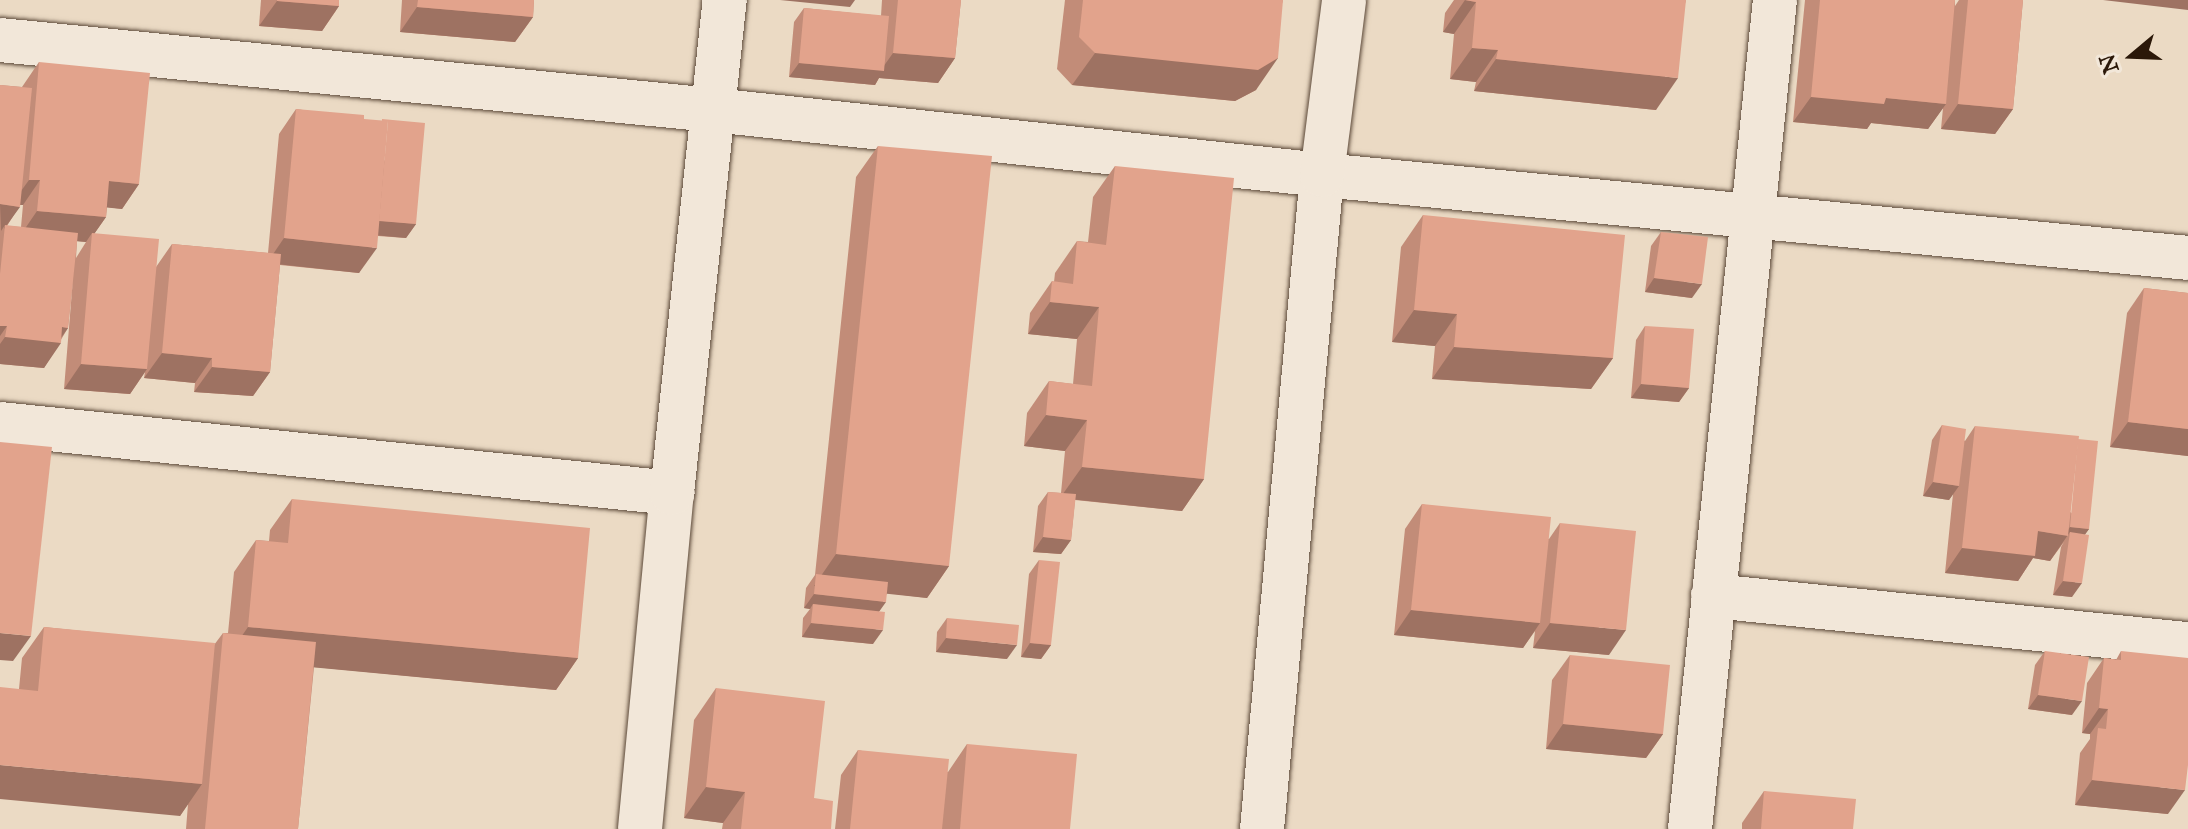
<!DOCTYPE html>
<style>
body{margin:0}
#map{position:relative;width:2188px;height:829px;overflow:hidden;background:#ebdac4;font-family:"IM FELL Great Primer",serif}
div>[style]{position:absolute}
[style*='--x']{left:calc(var(--x)*1px);top:calc(var(--y)*1px);width:calc(var(--w)*1px);rotate:calc(var(--a)*1deg)}
.roads{filter:drop-shadow(0 0 2px #5b4838) drop-shadow(0 0 2px #5b4838)}
.minor>*{height:44px;margin:-22px;padding:0 22px;transform-origin:22px;border-radius:22px;background:#f2e7d9}
.wall>*{inset:0;background:#c28c78}
.shaded-wall>*{inset:0;background:#9e7262}
.building>*{inset:0;background:#e2a38c}
span{translate:-50% -50%;white-space:nowrap;text-align:center;line-height:1.15;-webkit-text-stroke:6px #f2e7d9;paint-order:stroke}
.north{position:absolute;left:2092px;top:16px;width:80px;height:80px;-webkit-text-stroke:6px #f2e7d9;paint-order:stroke;rotate:251deg;font-size:22px;font-weight:700;line-height:32px;text-align:center;color:#2b1809}
.north::after{content:'';display:block;margin:auto;width:28px;height:36px;background:#2b1809;clip-path:polygon(50% 0,100% 100%,50% 72%,0 100%)}
</style>
<div id="map">
<div class="roads">
<div class="minor">
<i style="--x:0;--y:40;--w:716;--a:5.61"></i>
<i style="--x:713;--y:110;--w:612;--a:6.09"></i>
<i style="--x:1322;--y:175;--w:870;--a:5.47"></i>
<i style="--x:0;--y:424;--w:676;--a:5.86"></i>
<i style="--x:1713;--y:596;--w:477;--a:5.8"></i>
<i style="--x:640;--y:829;--w:338;--a:-84.6"></i>
<i style="--x:672;--y:493;--w:496;--a:-83.9"></i>
<i style="--x:1262;--y:829;--w:657;--a:-84.76"></i>
<i style="--x:1322;--y:175;--w:176;--a:-82.8"></i>
<i style="--x:1690;--y:829;--w:833;--a:-84.15"></i>
</div>
</div>
<div class="wall">
<i style="clip-path:polygon(261px 0,339px 0,339px 6px,322px 31px,259px 26px)"></i>
<i style="clip-path:polygon(402px 0,534px 0,533px 17px,515px 42px,400px 32px)"></i>
<i style="clip-path:polygon(882px 0,961px 0,955px 58px,938px 83px,879px 78px,875px 85px,789px 77px,794px 22px,804px 8px,881px 16px)"></i>
<i style="clip-path:polygon(1065px 0,1283px 0,1256px 90px,1235px 101px,1072px 85px,1057px 69px)"></i>
<i style="clip-path:polygon(1454px 0,1686px 0,1656px 110px,1474px 91px,1476px 82px,1450px 79px,1454px 34px,1443px 32px,1445px 13px)"></i>
<i style="clip-path:polygon(1805px 0,1955px 0,1955px 6px,1959px 0,2023px 0,2013px 109px,1995px 134px,1941px 129px,1943px 108px,1928px 129px,1871px 123px,1867px 129px,1793px 122px)"></i>
<i style="clip-path:polygon(evenodd,39px 62px,139px 184px,122px 209px,107px 207px,106px 217px,94px 234px,156px 267px,172px 244px,268px 253px,279px 134px,296px 109px,364px 119px,416px 224px,406px 238px,378px 236px,359px 273px,280px 265px,270px 372px,253px 396px,194px 392px,195px 383px,144px 378px,145px 372px,130px 394px,64px 389px,73px 278px,68px 328px,44px 368px,0 364px,0 85px,22px 87px,39px 62px,20px 205px,23px 205px,21px 227px,7px 226px,20px 205px,39px 62px,77px 241px,86px 242px,76px 258px,77px 241px)"></i>
<i style="clip-path:polygon(878px 146px,949px 566px,927px 598px,887px 593px,879px 611px,873px 644px,802px 637px,803px 618px,810px 609px,804px 608px,806px 588px,815px 575px,856px 177px)"></i>
<i style="clip-path:polygon(1115px 166px,1204px 479px,1182px 511px,1075px 500px,1071px 540px,1061px 554px,1033px 552px,1038px 506px,1048px 492px,1061px 493px,1065px 451px,1024px 446px,1027px 413px,1049px 381px,1073px 384px,1077px 339px,1028px 334px,1030px 313px,1052px 281px,1054px 282px,1055px 273px,1077px 241px,1088px 242px,1093px 197px)"></i>
<i style="clip-path:polygon(1423px 215px,1613px 358px,1591px 389px,1432px 379px,1435px 346px,1392px 342px,1401px 247px)"></i>
<i style="clip-path:polygon(1661px 232px,1692px 298px,1645px 292px,1651px 246px)"></i>
<i style="clip-path:polygon(2144px 288px,2188px 293px,2188px 456px,2110px 447px,2127px 313px)"></i>
<i style="clip-path:polygon(1645px 326px,1689px 388px,1679px 402px,1631px 398px,1636px 340px)"></i>
<i style="clip-path:polygon(1942px 425px,1965px 441px,1975px 426px,2089px 529px,2085px 534px,2072px 597px,2053px 595px,2061px 547px,2064px 542px,2050px 561px,2033px 558px,2018px 581px,1945px 573px,1953px 494px,1949px 500px,1923px 496px,1932px 440px)"></i>
<i style="clip-path:polygon(292px 499px,578px 658px,556px 690px,314px 667px,298px 829px,186px 829px,188px 804px,180px 816px,19px 689px,22px 658px,44px 627px,214px 645px,223px 633px,228px 633px,234px 572px,256px 540px,269px 541px,270px 530px)"></i>
<i style="clip-path:polygon(1422px 504px,1549px 539px,1560px 523px,1609px 655px,1533px 648px,1535px 631px,1523px 648px,1394px 635px,1405px 529px)"></i>
<i style="clip-path:polygon(1039px 560px,1051px 645px,1041px 659px,1021px 657px,1029px 574px)"></i>
<i style="clip-path:polygon(947px 618px,1007px 659px,936px 652px,937px 632px)"></i>
<i style="clip-path:polygon(2045px 651px,2072px 715px,2028px 709px,2035px 665px)"></i>
<i style="clip-path:polygon(2121px 651px,2168px 814px,2075px 805px,2080px 753px,2090px 739px,2090px 734px,2082px 733px,2087px 683px,2104px 658px,2116px 660px)"></i>
<i style="clip-path:polygon(1570px 655px,1663px 734px,1646px 758px,1546px 749px,1552px 680px)"></i>
<i style="clip-path:polygon(716px 688px,814px 798px,831px 829px,722px 829px,723px 823px,684px 818px,694px 720px)"></i>
<i style="clip-path:polygon(967px 744px,1070px 829px,835px 829px,841px 775px,858px 750px,948px 772px)"></i>
<i style="clip-path:polygon(1764px 791px,1853px 829px,1742px 829px,1742px 823px)"></i>
</div>
<div class="shaded-wall">
<i style="clip-path:polygon(780px 0,855px 0,850px 7px)"></i>
<i style="clip-path:polygon(1465px 0,1476px 2px,1454px 34px,1443px 32px)"></i>
<i style="clip-path:polygon(2103px 0,2188px 0,2188px 10px)"></i>
<i style="clip-path:polygon(277px 1px,339px 6px,322px 31px,259px 26px)"></i>
<i style="clip-path:polygon(417px 7px,533px 17px,515px 42px,400px 32px)"></i>
<i style="clip-path:polygon(1472px 48px,1498px 50px,1476px 82px,1450px 79px)"></i>
<i style="clip-path:polygon(893px 53px,955px 58px,938px 83px,879px 78px,875px 85px,789px 77px,799px 63px,881px 70px)"></i>
<i style="clip-path:polygon(1095px 53px,1278px 58px,1256px 90px,1235px 101px,1072px 85px)"></i>
<i style="clip-path:polygon(1496px 59px,1678px 78px,1656px 110px,1474px 91px)"></i>
<i style="clip-path:polygon(1811px 97px,1886px 98px,1946px 104px,1928px 129px,1871px 123px,1867px 129px,1793px 122px)"></i>
<i style="clip-path:polygon(1958px 104px,2013px 109px,1995px 134px,1941px 129px)"></i>
<i style="clip-path:polygon(29px 180px,40px 180px,23px 205px,11px 205px)"></i>
<i style="clip-path:polygon(109px 181px,139px 184px,122px 209px,92px 206px)"></i>
<i style="clip-path:polygon(0 204px,20px 207px,4px 229px,5px 225px,1px 231px)"></i>
<i style="clip-path:polygon(37px 211px,106px 217px,92px 237px,92px 233px,86px 242px,20px 236px)"></i>
<i style="clip-path:polygon(372px 220px,416px 224px,406px 238px,362px 234px)"></i>
<i style="clip-path:polygon(284px 238px,377px 248px,359px 273px,267px 263px)"></i>
<i style="clip-path:polygon(1654px 278px,1702px 284px,1692px 298px,1645px 292px)"></i>
<i style="clip-path:polygon(1050px 302px,1099px 307px,1077px 339px,1028px 334px)"></i>
<i style="clip-path:polygon(1414px 310px,1457px 314px,1435px 346px,1392px 342px)"></i>
<i style="clip-path:polygon(0 326px,7px 326px,0 336px)"></i>
<i style="clip-path:polygon(62px 327px,68px 328px,58px 342px,61px 343px,44px 368px,0 364px,0 344px,5px 337px)"></i>
<i style="clip-path:polygon(1454px 347px,1613px 358px,1591px 389px,1432px 379px)"></i>
<i style="clip-path:polygon(162px 353px,212px 358px,195px 383px,144px 378px)"></i>
<i style="clip-path:polygon(81px 364px,147px 369px,130px 394px,64px 389px)"></i>
<i style="clip-path:polygon(212px 367px,270px 372px,253px 396px,194px 392px)"></i>
<i style="clip-path:polygon(1641px 384px,1689px 388px,1679px 402px,1631px 398px)"></i>
<i style="clip-path:polygon(1046px 415px,1087px 420px,1065px 451px,1024px 446px)"></i>
<i style="clip-path:polygon(2128px 422px,2188px 429px,2188px 456px,2110px 447px)"></i>
<i style="clip-path:polygon(1082px 467px,1204px 479px,1182px 511px,1060px 498px)"></i>
<i style="clip-path:polygon(1933px 482px,1959px 486px,1949px 500px,1923px 496px)"></i>
<i style="clip-path:polygon(2070px 527px,2089px 529px,2079px 543px,2070px 532px,2050px 561px,2033px 558px,2018px 581px,1945px 573px,1962px 548px,2038px 531px,2064px 535px)"></i>
<i style="clip-path:polygon(1043px 537px,1071px 540px,1061px 554px,1033px 552px)"></i>
<i style="clip-path:polygon(836px 554px,949px 566px,927px 598px,814px 586px)"></i>
<i style="clip-path:polygon(2063px 581px,2082px 583px,2072px 597px,2053px 595px)"></i>
<i style="clip-path:polygon(814px 594px,886px 602px,876px 616px,813px 604px,810px 609px,804px 608px)"></i>
<i style="clip-path:polygon(1411px 610px,1540px 623px,1523px 648px,1394px 635px)"></i>
<i style="clip-path:polygon(811px 623px,883px 630px,873px 644px,802px 637px)"></i>
<i style="clip-path:polygon(1550px 623px,1626px 630px,1609px 655px,1533px 648px)"></i>
<i style="clip-path:polygon(248px 627px,578px 658px,556px 690px,226px 659px)"></i>
<i style="clip-path:polygon(0 633px,31px 636px,13px 661px,0 660px)"></i>
<i style="clip-path:polygon(946px 638px,1017px 645px,1007px 659px,936px 652px)"></i>
<i style="clip-path:polygon(1030px 643px,1051px 645px,1041px 659px,1021px 657px)"></i>
<i style="clip-path:polygon(2038px 695px,2082px 701px,2072px 715px,2028px 709px)"></i>
<i style="clip-path:polygon(2099px 708px,2108px 709px,2090px 734px,2082px 733px)"></i>
<i style="clip-path:polygon(1563px 724px,1663px 734px,1646px 758px,1546px 749px)"></i>
<i style="clip-path:polygon(0 765px,202px 784px,180px 816px,0 799px)"></i>
<i style="clip-path:polygon(2092px 780px,2185px 790px,2168px 814px,2075px 805px)"></i>
<i style="clip-path:polygon(706px 787px,745px 792px,723px 823px,684px 818px)"></i>
</div>
<div class="building">
<i style="clip-path:polygon(277px 0,339px 0,339px 6px,277px 1px)"></i>
<i style="clip-path:polygon(418px 0,534px 0,533px 17px,417px 7px)"></i>
<i style="clip-path:polygon(898px 0,961px 0,955px 58px,893px 53px)"></i>
<i style="clip-path:polygon(1083px 0,1283px 0,1278px 58px,1258px 70px,1095px 53px,1079px 37px)"></i>
<i style="clip-path:polygon(1465px 0,1686px 0,1678px 78px,1496px 59px,1498px 50px,1472px 48px,1476px 2px)"></i>
<i style="clip-path:polygon(1820px 0,1955px 0,1946px 104px,1886px 98px,1884px 104px,1811px 97px)"></i>
<i style="clip-path:polygon(1968px 0,2023px 0,2013px 109px,1958px 104px)"></i>
<i style="clip-path:polygon(804px 8px,889px 16px,884px 71px,799px 63px)"></i>
<i style="clip-path:polygon(39px 62px,150px 73px,139px 184px,109px 181px,106px 217px,37px 211px,40px 180px,29px 180px)"></i>
<i style="clip-path:polygon(0 85px,32px 88px,20px 207px,0 204px)"></i>
<i style="clip-path:polygon(296px 109px,364px 115px,364px 119px,388px 121px,377px 248px,284px 238px)"></i>
<i style="clip-path:polygon(382px 119px,425px 123px,416px 224px,379px 221px,388px 121px,382px 121px)"></i>
<i style="clip-path:polygon(878px 146px,992px 156px,949px 566px,836px 554px)"></i>
<i style="clip-path:polygon(1115px 166px,1234px 178px,1204px 479px,1082px 467px,1087px 420px,1046px 415px,1049px 381px,1092px 386px,1099px 307px,1050px 302px,1052px 281px,1073px 284px,1077px 241px,1106px 245px)"></i>
<i style="clip-path:polygon(1423px 215px,1625px 235px,1613px 358px,1454px 347px,1457px 314px,1414px 310px)"></i>
<i style="clip-path:polygon(5px 225px,78px 233px,68px 328px,62px 327px,61px 343px,5px 337px,7px 326px,0 326px,0 274px)"></i>
<i style="clip-path:polygon(1661px 232px,1708px 237px,1702px 284px,1654px 278px)"></i>
<i style="clip-path:polygon(92px 233px,159px 239px,147px 369px,81px 364px)"></i>
<i style="clip-path:polygon(172px 244px,281px 254px,270px 372px,212px 367px,212px 358px,162px 353px)"></i>
<i style="clip-path:polygon(2144px 288px,2188px 293px,2188px 429px,2128px 422px)"></i>
<i style="clip-path:polygon(1645px 326px,1694px 329px,1689px 388px,1641px 384px)"></i>
<i style="clip-path:polygon(1942px 425px,1966px 429px,1959px 486px,1933px 482px)"></i>
<i style="clip-path:polygon(1975px 426px,2079px 436px,2068px 536px,2038px 531px,2035px 556px,1962px 548px)"></i>
<i style="clip-path:polygon(2078px 439px,2098px 441px,2089px 529px,2070px 527px)"></i>
<i style="clip-path:polygon(0 442px,52px 447px,31px 636px,0 633px)"></i>
<i style="clip-path:polygon(1048px 492px,1076px 494px,1071px 540px,1043px 537px)"></i>
<i style="clip-path:polygon(292px 499px,590px 528px,578px 658px,248px 627px,256px 540px,288px 543px)"></i>
<i style="clip-path:polygon(1422px 504px,1551px 517px,1540px 623px,1411px 610px)"></i>
<i style="clip-path:polygon(1560px 523px,1636px 531px,1626px 630px,1550px 623px)"></i>
<i style="clip-path:polygon(2070px 532px,2089px 535px,2082px 583px,2063px 581px)"></i>
<i style="clip-path:polygon(1039px 560px,1060px 562px,1051px 645px,1030px 643px)"></i>
<i style="clip-path:polygon(816px 574px,888px 582px,886px 602px,814px 594px)"></i>
<i style="clip-path:polygon(813px 604px,885px 612px,883px 630px,811px 623px)"></i>
<i style="clip-path:polygon(947px 618px,1019px 625px,1017px 645px,946px 638px)"></i>
<i style="clip-path:polygon(44px 627px,215px 643px,202px 784px,0 765px,0 687px,38px 691px)"></i>
<i style="clip-path:polygon(223px 633px,316px 642px,298px 829px,205px 829px)"></i>
<i style="clip-path:polygon(2045px 651px,2089px 657px,2082px 701px,2038px 695px)"></i>
<i style="clip-path:polygon(2121px 651px,2188px 658px,2188px 765px,2185px 790px,2092px 780px,2098px 728px,2106px 729px,2108px 709px,2099px 708px,2104px 658px,2121px 660px)"></i>
<i style="clip-path:polygon(1570px 655px,1670px 665px,1663px 734px,1563px 724px)"></i>
<i style="clip-path:polygon(716px 688px,825px 701px,814px 798px,833px 801px,831px 829px,741px 829px,745px 792px,706px 787px)"></i>
<i style="clip-path:polygon(967px 744px,1077px 754px,1070px 829px,960px 829px)"></i>
<i style="clip-path:polygon(858px 750px,949px 759px,942px 829px,850px 829px)"></i>
<i style="clip-path:polygon(1764px 791px,1856px 799px,1853px 829px,1761px 829px)"></i>
</div>
<div class="north">N</div>
</div>
